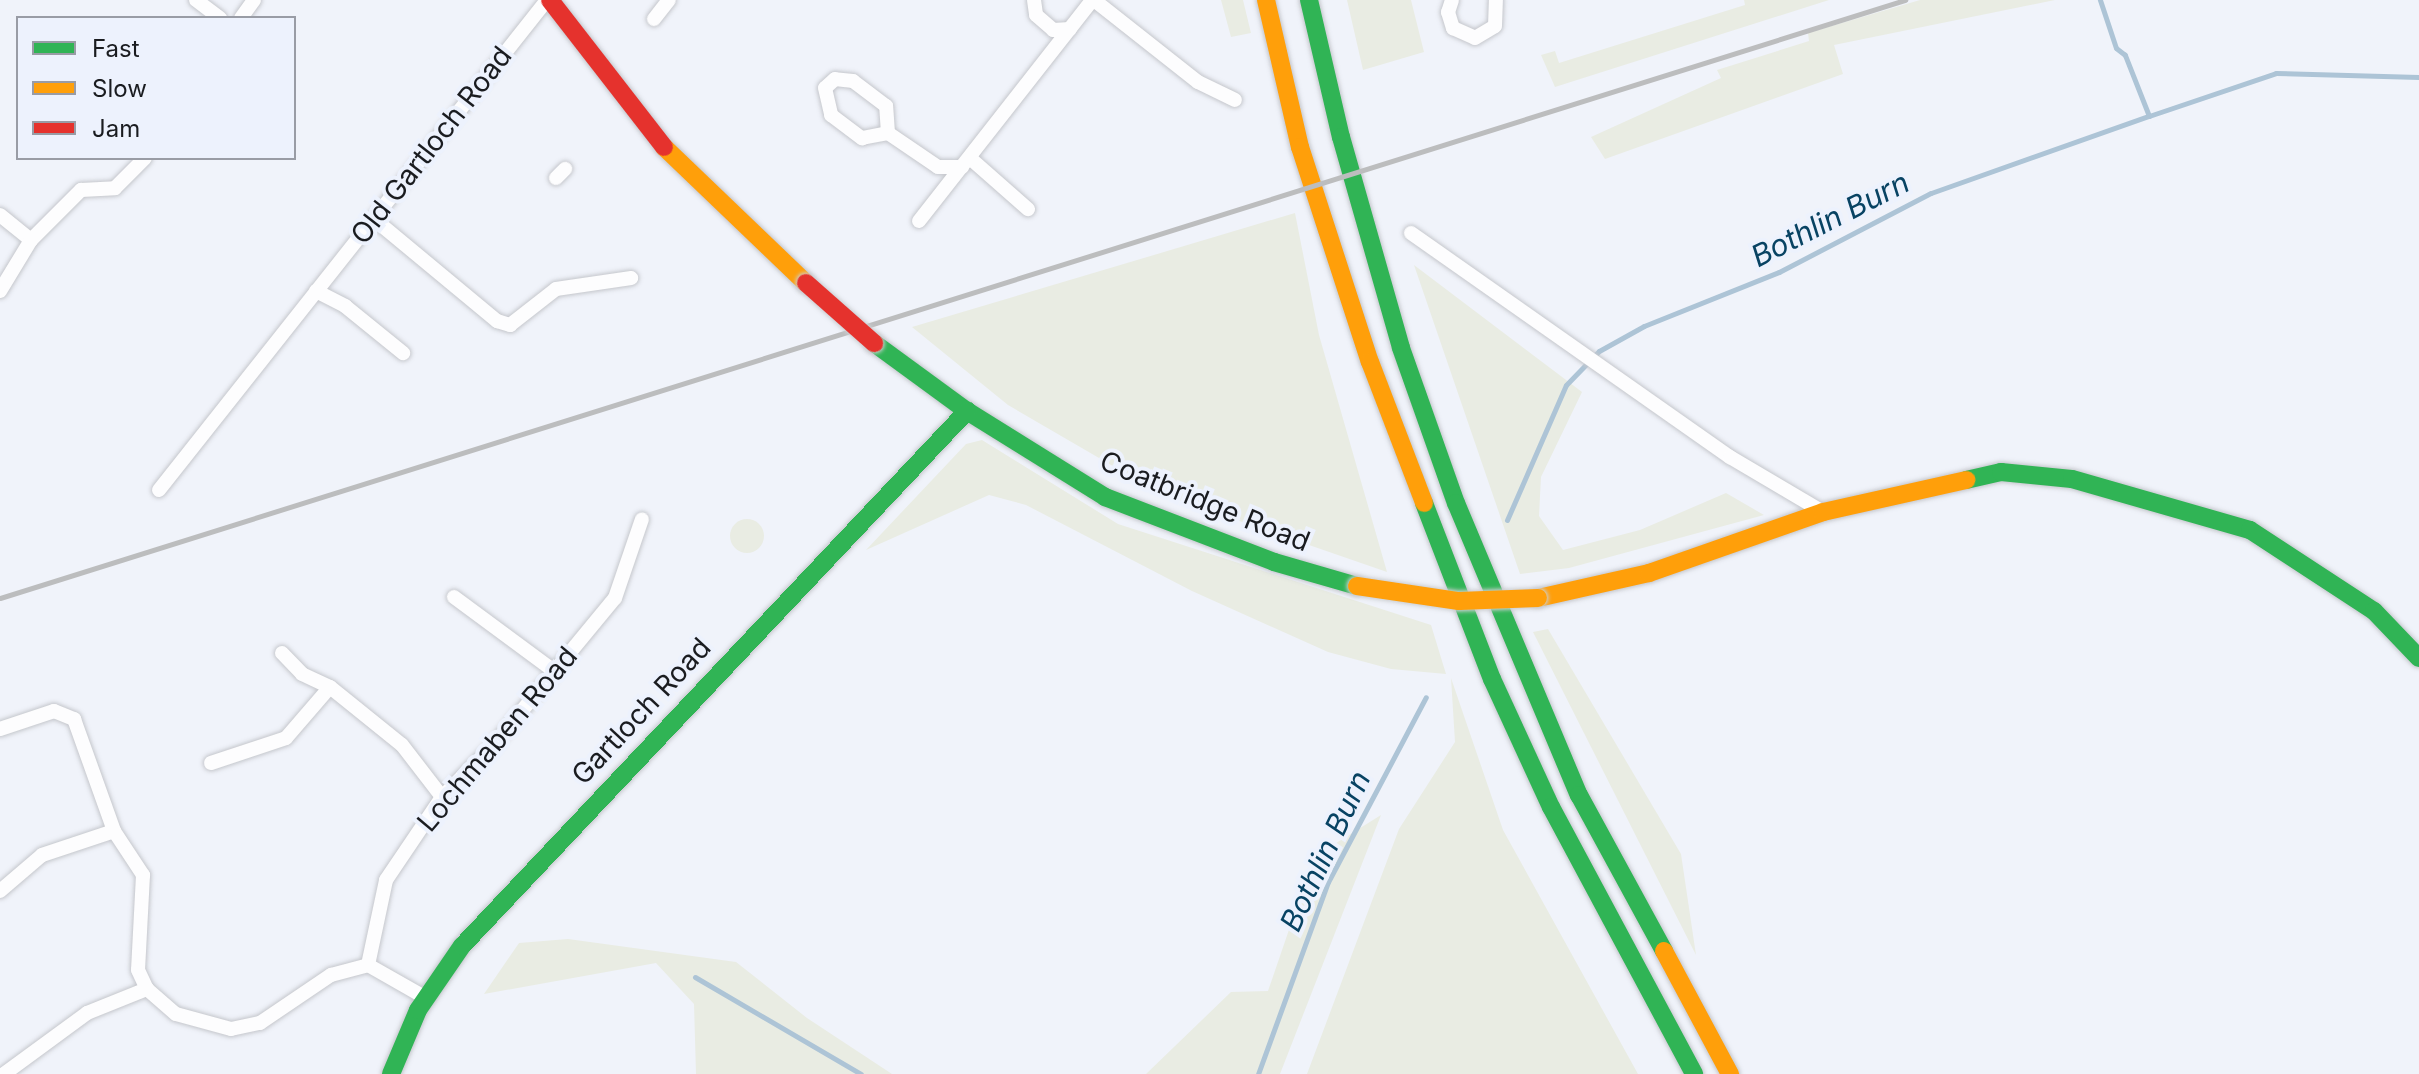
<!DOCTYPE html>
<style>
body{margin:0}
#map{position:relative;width:2419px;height:1074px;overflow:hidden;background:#f0f3fa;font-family:Inter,sans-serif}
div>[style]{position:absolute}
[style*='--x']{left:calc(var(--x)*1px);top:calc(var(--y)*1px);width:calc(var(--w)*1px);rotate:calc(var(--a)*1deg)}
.green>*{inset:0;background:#e9ece3}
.round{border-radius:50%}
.stream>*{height:5px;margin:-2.5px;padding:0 2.5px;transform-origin:2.5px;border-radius:2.5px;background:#adc4d6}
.roads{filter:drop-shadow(0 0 2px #c5c7cc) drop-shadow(0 0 2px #c5c7cc)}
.street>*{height:14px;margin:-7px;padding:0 7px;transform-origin:7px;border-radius:7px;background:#fdfdfe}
.fast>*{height:18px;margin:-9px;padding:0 9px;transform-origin:9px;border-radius:9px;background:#30b455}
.slow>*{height:18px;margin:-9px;padding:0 9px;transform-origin:9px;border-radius:9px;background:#ff9f0a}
.jam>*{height:18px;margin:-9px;padding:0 9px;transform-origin:9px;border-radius:9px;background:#e5322d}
.rail>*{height:5px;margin:-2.5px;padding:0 2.5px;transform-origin:2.5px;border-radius:2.5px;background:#bcbdbe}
.bridges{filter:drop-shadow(0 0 2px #ccced1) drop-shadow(0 0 2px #ccced1)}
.slow-bridge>*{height:18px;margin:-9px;padding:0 9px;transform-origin:9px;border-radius:9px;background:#ff9f0a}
.jam-bridge>*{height:18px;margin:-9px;padding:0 9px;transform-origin:9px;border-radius:9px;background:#e5322d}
span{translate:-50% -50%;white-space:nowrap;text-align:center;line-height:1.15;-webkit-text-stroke:8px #edf2fd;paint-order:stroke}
.street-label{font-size:28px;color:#1a1c20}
.water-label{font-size:30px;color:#084363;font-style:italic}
.legend{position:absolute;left:16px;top:16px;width:280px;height:144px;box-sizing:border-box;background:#edf2fd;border:2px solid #999ca5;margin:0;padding:10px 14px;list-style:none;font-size:24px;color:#1a1c20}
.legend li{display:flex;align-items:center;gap:16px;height:40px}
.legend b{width:40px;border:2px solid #999ca5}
</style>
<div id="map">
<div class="green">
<i style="clip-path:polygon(1221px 0,1243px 0,1251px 33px,1231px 37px)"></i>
<i style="clip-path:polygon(1347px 0,1411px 0,1424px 52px,1363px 70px)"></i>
<i style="clip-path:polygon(1744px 0,1829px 0,1555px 87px,1541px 55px,1555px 51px,1559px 63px,1745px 5px)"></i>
<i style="clip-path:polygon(1920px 0,2055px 0,1834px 45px,1843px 74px,1605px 159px,1591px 137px,1721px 78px,1717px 70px,1809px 41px,1808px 33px)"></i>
<i style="clip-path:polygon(1295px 213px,1319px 335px,1387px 572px,1161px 494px,1008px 405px,912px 327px)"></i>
<i style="clip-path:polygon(1414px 265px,1582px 392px,1541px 477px,1539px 516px,1563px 550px,1640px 530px,1726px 493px,1764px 515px,1569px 568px,1520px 574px)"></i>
<i style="clip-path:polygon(982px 440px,1118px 524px,1431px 625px,1446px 674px,1391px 669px,1328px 652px,1192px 591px,1026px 505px,989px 495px,866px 550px,966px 444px)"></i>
<i class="round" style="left:730px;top:519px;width:34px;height:34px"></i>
<i style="clip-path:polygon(1548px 629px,1681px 854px,1696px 955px,1533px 632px)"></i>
<i style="clip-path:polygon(1451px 678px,1503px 830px,1638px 1074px,1307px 1074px,1399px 829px,1455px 742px)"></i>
<i style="clip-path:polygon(1381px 815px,1280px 1074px,1146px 1074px,1231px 992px,1268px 991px,1293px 918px,1333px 845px)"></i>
<i style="clip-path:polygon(568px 939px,736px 962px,807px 1018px,892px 1074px,696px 1074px,694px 1004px,656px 963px,484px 994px,519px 943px)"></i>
</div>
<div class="stream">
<i style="--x:2149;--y:116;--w:134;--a:-18.7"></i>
<i style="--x:2276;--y:73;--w:143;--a:1.6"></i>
<i style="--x:1507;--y:520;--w:147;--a:-66.4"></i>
<i style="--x:1566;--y:385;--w:47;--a:-45.9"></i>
<i style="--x:1599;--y:351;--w:51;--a:-29.1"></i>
<i style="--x:1644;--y:326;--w:145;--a:-21.8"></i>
<i style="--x:1779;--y:272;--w:171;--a:-27.5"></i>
<i style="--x:1931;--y:193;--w:231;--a:-19.5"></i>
<i style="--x:2149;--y:116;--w:66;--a:-111.5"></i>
<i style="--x:2125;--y:55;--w:11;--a:-142"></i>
<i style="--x:2116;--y:48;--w:51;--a:-108.4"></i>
<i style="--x:695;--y:977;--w:192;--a:30.3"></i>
<i style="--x:1258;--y:1074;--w:204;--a:-70"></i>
<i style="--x:1328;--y:882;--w:209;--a:-62.1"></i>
</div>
<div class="roads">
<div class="street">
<i style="--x:196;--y:0;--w:30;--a:37"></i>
<i style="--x:1034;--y:0;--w:15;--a:82"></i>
<i style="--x:1036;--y:15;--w:23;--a:41"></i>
<i style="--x:1053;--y:30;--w:17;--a:-3"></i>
<i style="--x:1094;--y:0;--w:132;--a:38.3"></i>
<i style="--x:1198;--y:82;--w:41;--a:25.9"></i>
<i style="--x:1452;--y:0;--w:13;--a:108"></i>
<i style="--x:1448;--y:12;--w:17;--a:73"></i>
<i style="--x:1453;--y:28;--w:24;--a:24"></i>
<i style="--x:1475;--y:38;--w:23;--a:-31"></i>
<i style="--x:1495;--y:26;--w:26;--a:-88"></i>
<i style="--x:241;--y:18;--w:22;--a:-54"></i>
<i style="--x:654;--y:19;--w:24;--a:-52"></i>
<i style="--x:888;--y:133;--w:27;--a:-94"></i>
<i style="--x:886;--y:106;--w:41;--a:-142.9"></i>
<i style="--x:853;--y:81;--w:18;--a:-174"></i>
<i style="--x:835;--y:79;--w:13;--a:138"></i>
<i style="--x:825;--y:88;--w:28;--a:77"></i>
<i style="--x:831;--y:115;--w:39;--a:37"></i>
<i style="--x:862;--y:138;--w:26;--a:-11"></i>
<i style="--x:888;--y:133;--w:60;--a:34.2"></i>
<i style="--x:938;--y:167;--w:24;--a:0"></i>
<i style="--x:971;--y:159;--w:76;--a:41.3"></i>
<i style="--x:556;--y:178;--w:13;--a:-45"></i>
<i style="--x:0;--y:215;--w:40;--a:39"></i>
<i style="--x:31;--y:240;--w:71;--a:-45"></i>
<i style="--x:81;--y:190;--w:34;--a:-3"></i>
<i style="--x:115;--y:188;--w:42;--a:-45"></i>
<i style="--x:374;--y:219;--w:160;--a:39.7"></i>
<i style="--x:497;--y:321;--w:14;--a:17"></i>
<i style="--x:510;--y:325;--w:58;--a:-38"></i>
<i style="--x:556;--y:289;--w:76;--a:-8.3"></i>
<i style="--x:919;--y:221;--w:281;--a:-51.9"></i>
<i style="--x:1411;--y:233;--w:390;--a:35.1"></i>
<i style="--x:1730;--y:457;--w:108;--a:30.6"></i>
<i style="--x:0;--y:291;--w:60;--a:-58.7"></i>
<i style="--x:316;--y:291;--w:33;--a:27"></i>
<i style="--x:345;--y:306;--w:75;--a:39"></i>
<i style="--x:159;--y:490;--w:625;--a:-51.63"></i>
<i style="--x:454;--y:597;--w:124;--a:36.5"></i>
<i style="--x:282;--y:653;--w:29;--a:46"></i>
<i style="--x:302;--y:674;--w:31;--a:25"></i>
<i style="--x:330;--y:687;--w:92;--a:38.9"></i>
<i style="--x:402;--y:745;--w:66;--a:52.4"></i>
<i style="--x:0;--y:729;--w:57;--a:-18.4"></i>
<i style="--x:54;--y:711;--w:22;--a:22"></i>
<i style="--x:74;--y:719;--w:119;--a:70.3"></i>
<i style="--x:114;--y:831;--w:53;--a:56.6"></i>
<i style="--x:143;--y:875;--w:95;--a:93"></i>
<i style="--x:138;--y:970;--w:21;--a:65"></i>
<i style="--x:147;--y:989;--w:38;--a:41"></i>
<i style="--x:176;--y:1014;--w:57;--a:15.3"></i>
<i style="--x:231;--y:1029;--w:30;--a:-12"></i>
<i style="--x:260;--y:1023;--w:86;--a:-34.1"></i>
<i style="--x:331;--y:975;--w:38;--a:-15"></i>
<i style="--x:368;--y:965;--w:67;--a:29.6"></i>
<i style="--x:211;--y:763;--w:79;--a:-18.4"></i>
<i style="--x:286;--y:738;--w:67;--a:-49.2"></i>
<i style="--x:0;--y:891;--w:55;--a:-40.6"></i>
<i style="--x:42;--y:855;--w:76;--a:-18.4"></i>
<i style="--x:368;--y:965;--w:87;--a:-78"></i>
<i style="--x:386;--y:880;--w:100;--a:-56"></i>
<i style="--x:442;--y:797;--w:71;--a:-45"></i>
<i style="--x:492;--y:747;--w:193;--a:-50.5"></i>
<i style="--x:615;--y:598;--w:83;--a:-71.1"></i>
<i style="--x:4;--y:1074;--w:103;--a:-36.3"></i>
<i style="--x:87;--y:1013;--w:65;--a:-21.8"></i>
</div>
<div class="fast">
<i style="--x:1309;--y:0;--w:141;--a:76.9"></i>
<i style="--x:1341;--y:137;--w:219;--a:74.1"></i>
<i style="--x:1401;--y:348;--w:164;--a:70.5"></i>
<i style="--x:1456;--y:503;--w:317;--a:67.2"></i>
<i style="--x:1579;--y:795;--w:178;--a:61.4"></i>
<i style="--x:874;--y:343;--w:115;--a:36.2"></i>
<i style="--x:967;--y:411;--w:163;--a:31.9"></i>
<i style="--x:1105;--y:497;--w:181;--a:21"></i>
<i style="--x:1274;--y:562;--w:86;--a:16.1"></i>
<i style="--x:1966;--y:480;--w:36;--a:-13"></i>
<i style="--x:2001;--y:472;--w:71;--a:5.6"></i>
<i style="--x:2072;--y:479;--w:185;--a:16"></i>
<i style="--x:2250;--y:530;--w:148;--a:33.2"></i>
<i style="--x:2374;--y:611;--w:65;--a:46.2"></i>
<i style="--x:1424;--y:503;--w:189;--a:68.9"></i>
<i style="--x:1492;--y:679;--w:141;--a:65.3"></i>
<i style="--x:1551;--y:807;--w:303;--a:61.8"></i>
<i style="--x:391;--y:1074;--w:69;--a:-67.1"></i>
<i style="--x:418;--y:1010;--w:78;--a:-55.5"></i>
<i style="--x:462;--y:946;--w:736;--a:-46.65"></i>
</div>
<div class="slow">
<i style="--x:1266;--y:0;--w:151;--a:77"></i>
<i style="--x:1300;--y:147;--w:226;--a:72"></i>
<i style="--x:1370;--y:362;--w:151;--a:69"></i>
<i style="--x:664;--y:147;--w:197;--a:43.8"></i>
<i style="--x:1538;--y:598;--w:114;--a:-12.7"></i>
<i style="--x:1649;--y:573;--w:184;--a:-19.3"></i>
<i style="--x:1823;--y:512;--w:147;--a:-12.6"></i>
<i style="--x:1664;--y:951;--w:140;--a:61.8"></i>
</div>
<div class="jam">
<i style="--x:550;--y:0;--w:186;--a:52.2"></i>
</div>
</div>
<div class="rail">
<i style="--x:0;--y:598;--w:1997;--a:-17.43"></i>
</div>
<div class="bridges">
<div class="slow-bridge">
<i style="--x:1357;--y:586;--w:103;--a:8.4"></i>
<i style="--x:1459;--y:601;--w:79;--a:-2.2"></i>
</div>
<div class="jam-bridge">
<i style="--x:806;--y:283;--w:91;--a:41.4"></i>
</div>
</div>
<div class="street-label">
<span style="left:431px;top:145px;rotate:-52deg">Old Gartloch Road</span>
<span style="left:1205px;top:501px;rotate:22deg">Coatbridge Road</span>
<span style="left:641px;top:711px;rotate:-47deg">Gartloch Road</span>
<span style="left:497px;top:739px;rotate:-50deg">Lochmaben Road</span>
</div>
<div class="water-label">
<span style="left:1830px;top:219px;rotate:-27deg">Bothlin Burn</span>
<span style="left:1325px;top:851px;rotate:-65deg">Bothlin Burn</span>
</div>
<ul class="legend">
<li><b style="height:10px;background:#30b455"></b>Fast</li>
<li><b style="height:10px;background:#ff9f0a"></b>Slow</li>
<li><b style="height:10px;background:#e5322d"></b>Jam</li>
</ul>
</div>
